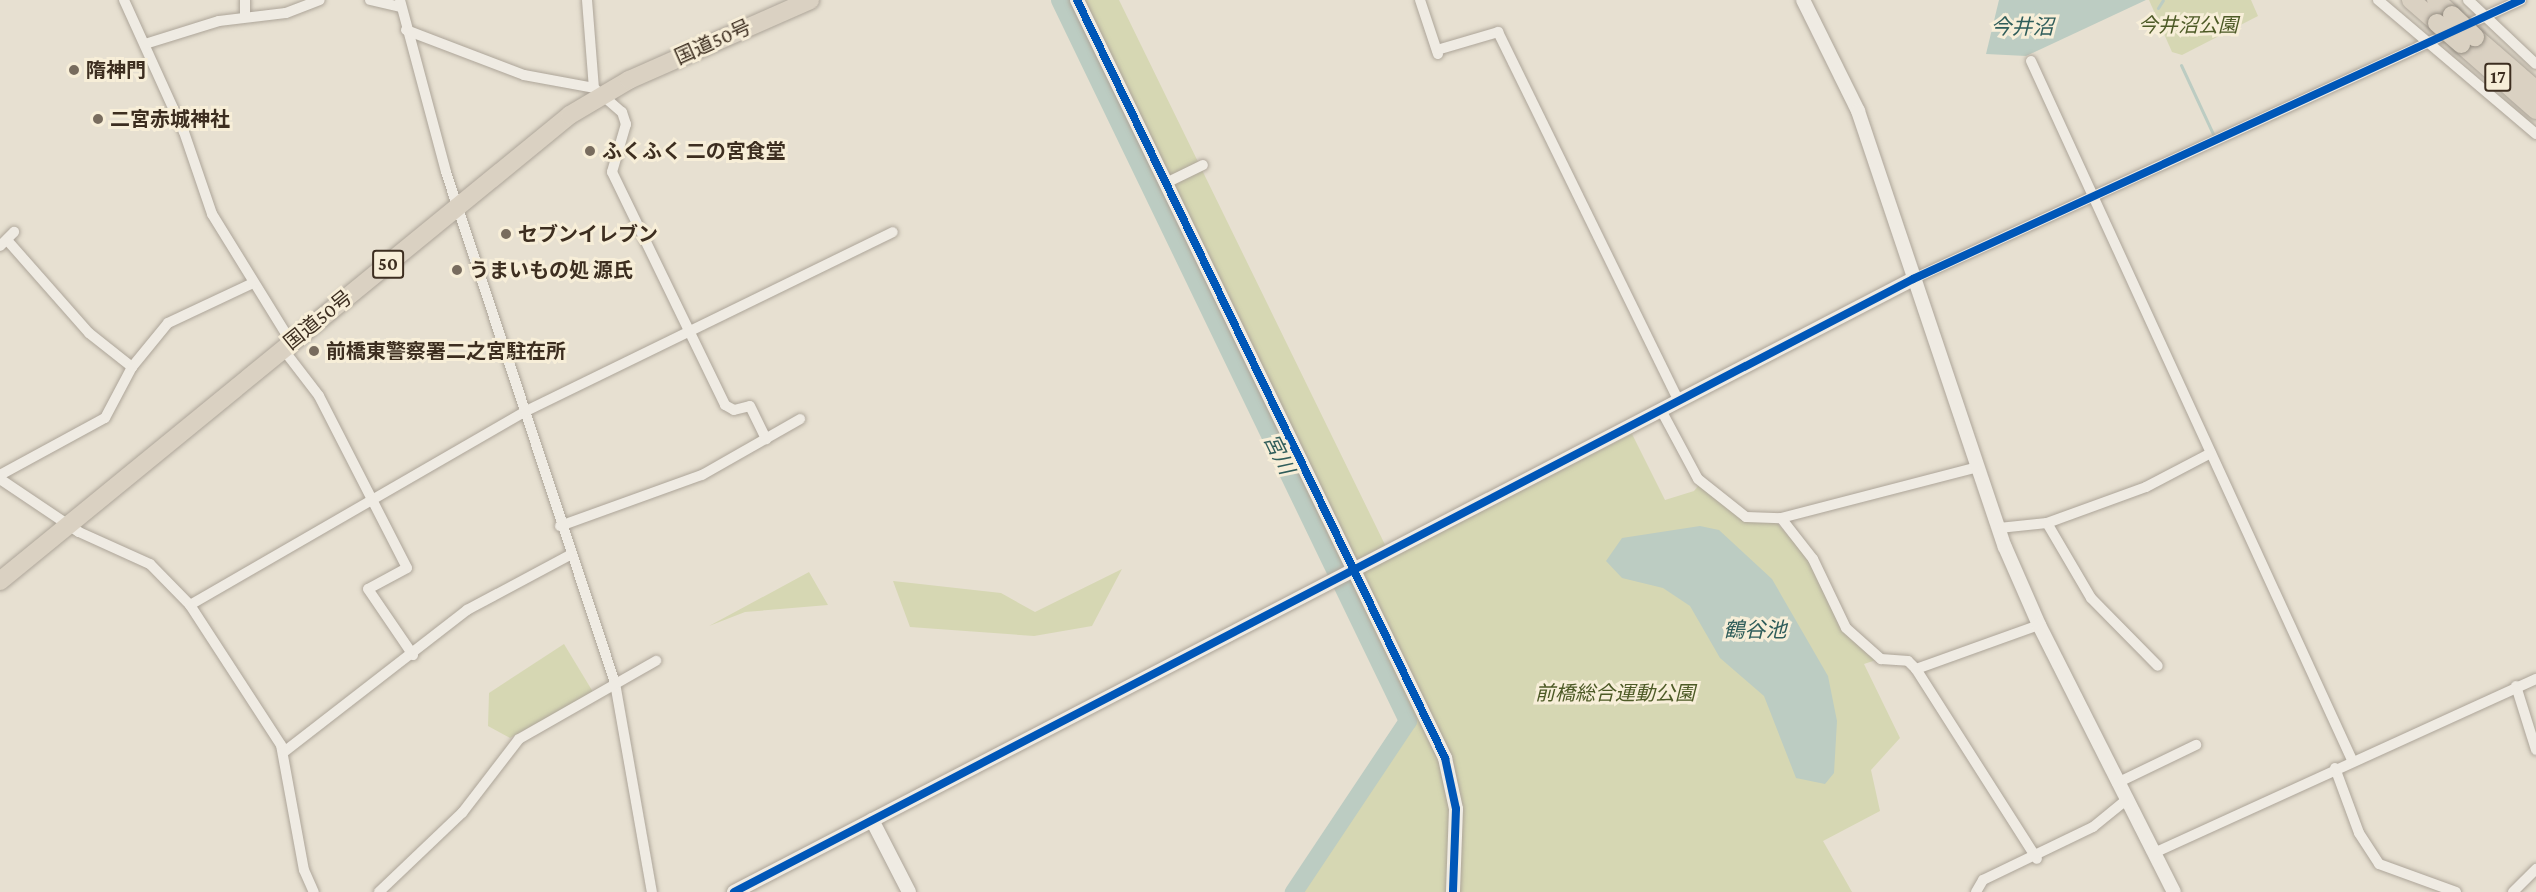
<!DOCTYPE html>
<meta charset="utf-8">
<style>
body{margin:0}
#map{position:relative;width:2536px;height:892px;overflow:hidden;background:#e7e0d1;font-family:"Crimson Pro","Noto Sans JP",serif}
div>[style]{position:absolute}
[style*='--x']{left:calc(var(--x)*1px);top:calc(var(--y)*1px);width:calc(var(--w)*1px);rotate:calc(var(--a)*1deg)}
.green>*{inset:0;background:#d6d7b3}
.water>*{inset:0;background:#bcccc2}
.stream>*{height:3px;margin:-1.5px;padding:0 1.5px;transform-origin:1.5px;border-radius:1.5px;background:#bcccc2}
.river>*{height:18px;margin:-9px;padding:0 9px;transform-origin:9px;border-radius:9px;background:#bcccc2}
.roads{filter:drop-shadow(0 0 2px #ada599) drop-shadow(0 0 2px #ada599)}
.street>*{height:10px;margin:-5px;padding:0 5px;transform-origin:5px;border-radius:5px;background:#efebe3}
.secondary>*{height:14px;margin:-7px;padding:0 7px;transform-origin:7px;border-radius:7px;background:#efebe3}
.highway>*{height:18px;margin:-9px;padding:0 9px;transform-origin:9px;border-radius:9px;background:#dad1c2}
.bridges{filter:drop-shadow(0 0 2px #928b80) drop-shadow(0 0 2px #928b80)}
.highway-bridge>*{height:18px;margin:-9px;padding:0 9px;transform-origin:9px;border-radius:9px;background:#dad1c2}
.cycleway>*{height:8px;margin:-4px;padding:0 4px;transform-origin:4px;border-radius:4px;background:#0057b8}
.dots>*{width:16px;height:16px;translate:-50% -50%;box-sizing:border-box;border:3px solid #f7eed8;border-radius:50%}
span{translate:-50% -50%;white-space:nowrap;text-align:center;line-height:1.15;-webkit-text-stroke:6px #f7eed8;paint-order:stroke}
.shield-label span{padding:2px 4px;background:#f7eed8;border:2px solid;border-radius:4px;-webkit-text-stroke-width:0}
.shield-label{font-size:18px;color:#3d2e20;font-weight:700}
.park-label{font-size:20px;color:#4d5a26;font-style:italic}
.street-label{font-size:20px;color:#3d2e20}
.poi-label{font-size:20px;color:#3d2e20;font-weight:700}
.left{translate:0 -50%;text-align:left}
.water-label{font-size:21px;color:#2f5d5a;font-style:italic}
</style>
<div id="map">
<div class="green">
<i style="clip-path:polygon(1066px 0,1119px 0,1391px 557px,1632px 434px,1665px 500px,1694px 491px,1699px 485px,1745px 519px,1776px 522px,1792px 540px,1811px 561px,1830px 603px,1876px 660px,1864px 664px,1900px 738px,1871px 770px,1880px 811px,1823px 841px,1852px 892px,1298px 892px,1417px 723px)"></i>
<i style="clip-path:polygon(2149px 0,2251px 0,2258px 16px,2182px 55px,2172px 52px)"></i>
<i style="clip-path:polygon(1122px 569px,1092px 626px,1034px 636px,910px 627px,893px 581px,1001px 593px,1035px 612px)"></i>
<i style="clip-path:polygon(809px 572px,828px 605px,745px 612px,709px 626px)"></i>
<i style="clip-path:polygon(564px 644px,593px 692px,510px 738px,488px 726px,489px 693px)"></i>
</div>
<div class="water">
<i style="clip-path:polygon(1999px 0,2146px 0,2026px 56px,1986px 54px)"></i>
<i style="clip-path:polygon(1700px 526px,1719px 530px,1772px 579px,1828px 676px,1837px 721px,1834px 773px,1825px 784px,1796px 778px,1764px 696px,1720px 658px,1690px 606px,1663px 588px,1622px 578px,1606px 561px,1622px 538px)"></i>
</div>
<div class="stream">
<i style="--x:2158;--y:8;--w:9;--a:-58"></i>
<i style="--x:2181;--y:65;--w:76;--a:65.1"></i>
</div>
<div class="river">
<i style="--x:1060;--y:0;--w:801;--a:64.24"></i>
<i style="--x:1408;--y:721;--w:206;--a:123.7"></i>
</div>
<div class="roads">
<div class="street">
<i style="--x:124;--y:0;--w:145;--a:65.6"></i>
<i style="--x:184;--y:132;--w:87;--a:71.1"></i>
<i style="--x:212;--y:214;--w:150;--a:58.3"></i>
<i style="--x:245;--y:0;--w:17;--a:90"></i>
<i style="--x:370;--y:0;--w:31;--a:13"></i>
<i style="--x:400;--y:0;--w:178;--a:75"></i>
<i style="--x:446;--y:172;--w:538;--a:71.7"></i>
<i style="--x:615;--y:683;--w:212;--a:80"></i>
<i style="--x:587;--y:0;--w:88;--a:85.5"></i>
<i style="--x:1420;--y:0;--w:57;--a:71.6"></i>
<i style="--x:2378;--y:0;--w:207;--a:40.3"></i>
<i style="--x:2468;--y:0;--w:93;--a:43.3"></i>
<i style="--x:406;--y:30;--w:126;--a:20.9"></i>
<i style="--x:524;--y:75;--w:71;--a:10.5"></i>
<i style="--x:594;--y:88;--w:37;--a:41"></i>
<i style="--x:622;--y:112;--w:13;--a:72"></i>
<i style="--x:626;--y:124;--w:50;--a:106.3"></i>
<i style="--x:612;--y:172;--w:259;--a:64.1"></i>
<i style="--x:725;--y:405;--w:10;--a:29"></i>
<i style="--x:734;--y:410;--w:16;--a:-14"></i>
<i style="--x:750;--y:406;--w:37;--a:64"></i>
<i style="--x:145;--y:44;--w:77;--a:-17.3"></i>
<i style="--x:219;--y:21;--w:67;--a:-6.8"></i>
<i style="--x:286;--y:13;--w:36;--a:-21"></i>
<i style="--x:1437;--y:50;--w:64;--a:-16.4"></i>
<i style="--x:1498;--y:32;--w:411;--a:63.9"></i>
<i style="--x:2031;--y:61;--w:769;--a:65.33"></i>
<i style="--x:1166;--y:183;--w:41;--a:-25.9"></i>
<i style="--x:7;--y:240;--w:124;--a:48.6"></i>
<i style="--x:89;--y:333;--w:55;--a:38.3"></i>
<i style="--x:0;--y:246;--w:20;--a:-45"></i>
<i style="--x:1913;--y:279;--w:669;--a:-24.65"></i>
<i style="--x:283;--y:349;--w:59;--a:52.5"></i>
<i style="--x:319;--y:396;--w:193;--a:62.9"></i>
<i style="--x:407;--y:568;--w:44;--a:151.7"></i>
<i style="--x:368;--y:589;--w:80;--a:55.7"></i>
<i style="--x:1661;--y:410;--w:78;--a:61.8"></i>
<i style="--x:1698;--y:479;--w:61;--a:38.4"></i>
<i style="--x:1746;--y:517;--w:35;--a:2"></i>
<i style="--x:1781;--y:518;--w:203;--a:-14.5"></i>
<i style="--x:0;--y:475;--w:119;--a:-28.5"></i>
<i style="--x:105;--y:418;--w:58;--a:-62.1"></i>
<i style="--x:132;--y:367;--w:57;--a:-50.7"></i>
<i style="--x:168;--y:323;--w:92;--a:-25.2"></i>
<i style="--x:0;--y:479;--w:95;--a:33.9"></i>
<i style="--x:79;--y:532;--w:78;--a:24.3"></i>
<i style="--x:150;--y:564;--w:57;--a:45.7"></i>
<i style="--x:190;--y:605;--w:167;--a:57"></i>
<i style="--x:281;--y:745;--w:127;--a:79.6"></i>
<i style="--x:304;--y:870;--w:24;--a:66"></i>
<i style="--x:1781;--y:518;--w:52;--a:52"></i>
<i style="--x:1813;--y:559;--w:76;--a:64.4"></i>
<i style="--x:1846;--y:628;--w:47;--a:41.5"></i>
<i style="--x:1881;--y:659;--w:27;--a:4"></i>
<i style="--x:1908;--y:661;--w:11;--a:45"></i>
<i style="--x:1916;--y:669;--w:225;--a:57.5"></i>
<i style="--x:2047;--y:523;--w:105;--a:-20"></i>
<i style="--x:2146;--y:487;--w:73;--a:-27.6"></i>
<i style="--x:560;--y:526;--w:151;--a:-19.8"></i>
<i style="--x:702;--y:475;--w:113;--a:-29.7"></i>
<i style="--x:1999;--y:528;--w:48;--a:-5.9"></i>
<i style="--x:2047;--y:523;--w:87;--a:59.6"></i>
<i style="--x:2091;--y:598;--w:95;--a:45.4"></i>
<i style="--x:190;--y:605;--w:388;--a:-30"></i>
<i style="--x:526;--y:411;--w:408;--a:-26"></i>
<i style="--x:1916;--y:669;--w:131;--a:-19.7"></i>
<i style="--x:2516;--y:686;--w:67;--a:72.6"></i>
<i style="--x:284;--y:752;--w:232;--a:-37.8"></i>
<i style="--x:467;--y:610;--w:117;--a:-28.1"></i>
<i style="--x:2335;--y:768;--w:69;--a:69.7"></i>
<i style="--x:2359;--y:833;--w:37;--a:57"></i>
<i style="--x:2379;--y:864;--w:82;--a:20"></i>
<i style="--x:2117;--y:783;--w:88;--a:-25.7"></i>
<i style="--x:2154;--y:853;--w:420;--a:-24.5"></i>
<i style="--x:379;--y:892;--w:115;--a:-43.6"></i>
<i style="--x:462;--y:813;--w:93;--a:-52.4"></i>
<i style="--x:519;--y:739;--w:158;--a:-29.7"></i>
<i style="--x:1976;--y:892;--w:14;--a:-60"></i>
<i style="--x:1983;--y:880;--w:122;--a:-25.7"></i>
<i style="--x:2093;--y:827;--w:43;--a:-39.3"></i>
<i style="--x:2513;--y:892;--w:33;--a:-45"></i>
</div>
<div class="secondary">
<i style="--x:1077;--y:0;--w:843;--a:64.1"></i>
<i style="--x:1445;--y:758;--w:52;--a:77.8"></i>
<i style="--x:1456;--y:809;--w:83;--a:92.1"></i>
<i style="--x:1803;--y:0;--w:124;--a:63.6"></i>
<i style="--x:1858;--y:111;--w:460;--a:71.4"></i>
<i style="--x:2005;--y:547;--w:85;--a:66.4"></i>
<i style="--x:2039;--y:625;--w:299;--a:63.2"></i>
<i style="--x:872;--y:820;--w:81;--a:62.8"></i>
<i style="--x:734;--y:892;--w:1329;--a:-27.47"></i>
</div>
<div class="highway">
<i style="--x:2411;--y:0;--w:35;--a:41"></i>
<i style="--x:2436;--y:0;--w:22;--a:43"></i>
<i style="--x:2475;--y:37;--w:81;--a:41"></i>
<i style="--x:2461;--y:44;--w:100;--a:41.3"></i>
<i style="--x:0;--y:581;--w:736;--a:-39.27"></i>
<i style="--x:570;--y:115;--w:69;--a:-30.7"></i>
<i style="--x:629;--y:80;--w:198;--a:-23.8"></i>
</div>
</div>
<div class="bridges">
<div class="highway-bridge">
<i style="--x:2452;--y:15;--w:32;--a:44"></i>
<i style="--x:2437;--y:23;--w:32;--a:41"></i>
</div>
</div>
<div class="cycleway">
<i style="--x:1077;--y:0;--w:843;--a:64.1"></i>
<i style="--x:1445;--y:758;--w:52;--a:77.8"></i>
<i style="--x:1456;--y:809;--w:83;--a:92.1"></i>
<i style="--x:734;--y:892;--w:1329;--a:-27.47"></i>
<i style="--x:1913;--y:279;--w:669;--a:-24.65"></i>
</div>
<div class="dots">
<i style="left:74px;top:70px;background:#786c5e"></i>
<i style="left:98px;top:119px;background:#786c5e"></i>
<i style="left:590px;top:151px;background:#786c5e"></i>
<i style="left:506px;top:234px;background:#786c5e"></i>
<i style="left:457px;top:270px;background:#786c5e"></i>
<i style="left:314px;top:351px;background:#786c5e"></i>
</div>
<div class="shield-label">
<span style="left:2498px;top:77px">17</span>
<span style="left:388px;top:264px">50</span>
</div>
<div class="park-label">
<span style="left:2188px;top:25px">今井沼公園</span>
<span style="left:1615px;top:693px">前橋総合運動公園</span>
</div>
<div class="street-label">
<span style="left:713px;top:42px;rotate:-24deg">国道50号</span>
<span style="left:318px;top:320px;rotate:-39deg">国道50号</span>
</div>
<div class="poi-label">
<span class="left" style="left:86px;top:70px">隋神門</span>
<span class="left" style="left:110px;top:119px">二宮赤城神社</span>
<span class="left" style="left:602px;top:151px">ふくふく 二の宮食堂</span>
<span class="left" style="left:518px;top:234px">セブンイレブン</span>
<span class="left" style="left:469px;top:270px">うまいもの処 源氏</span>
<span class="left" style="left:326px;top:351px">前橋東警察署二之宮駐在所</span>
</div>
<div class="water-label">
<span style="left:2022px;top:27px">今井沼</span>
<span style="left:1279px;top:454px;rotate:64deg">宮川</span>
<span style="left:1755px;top:630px">鶴谷池</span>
</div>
</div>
